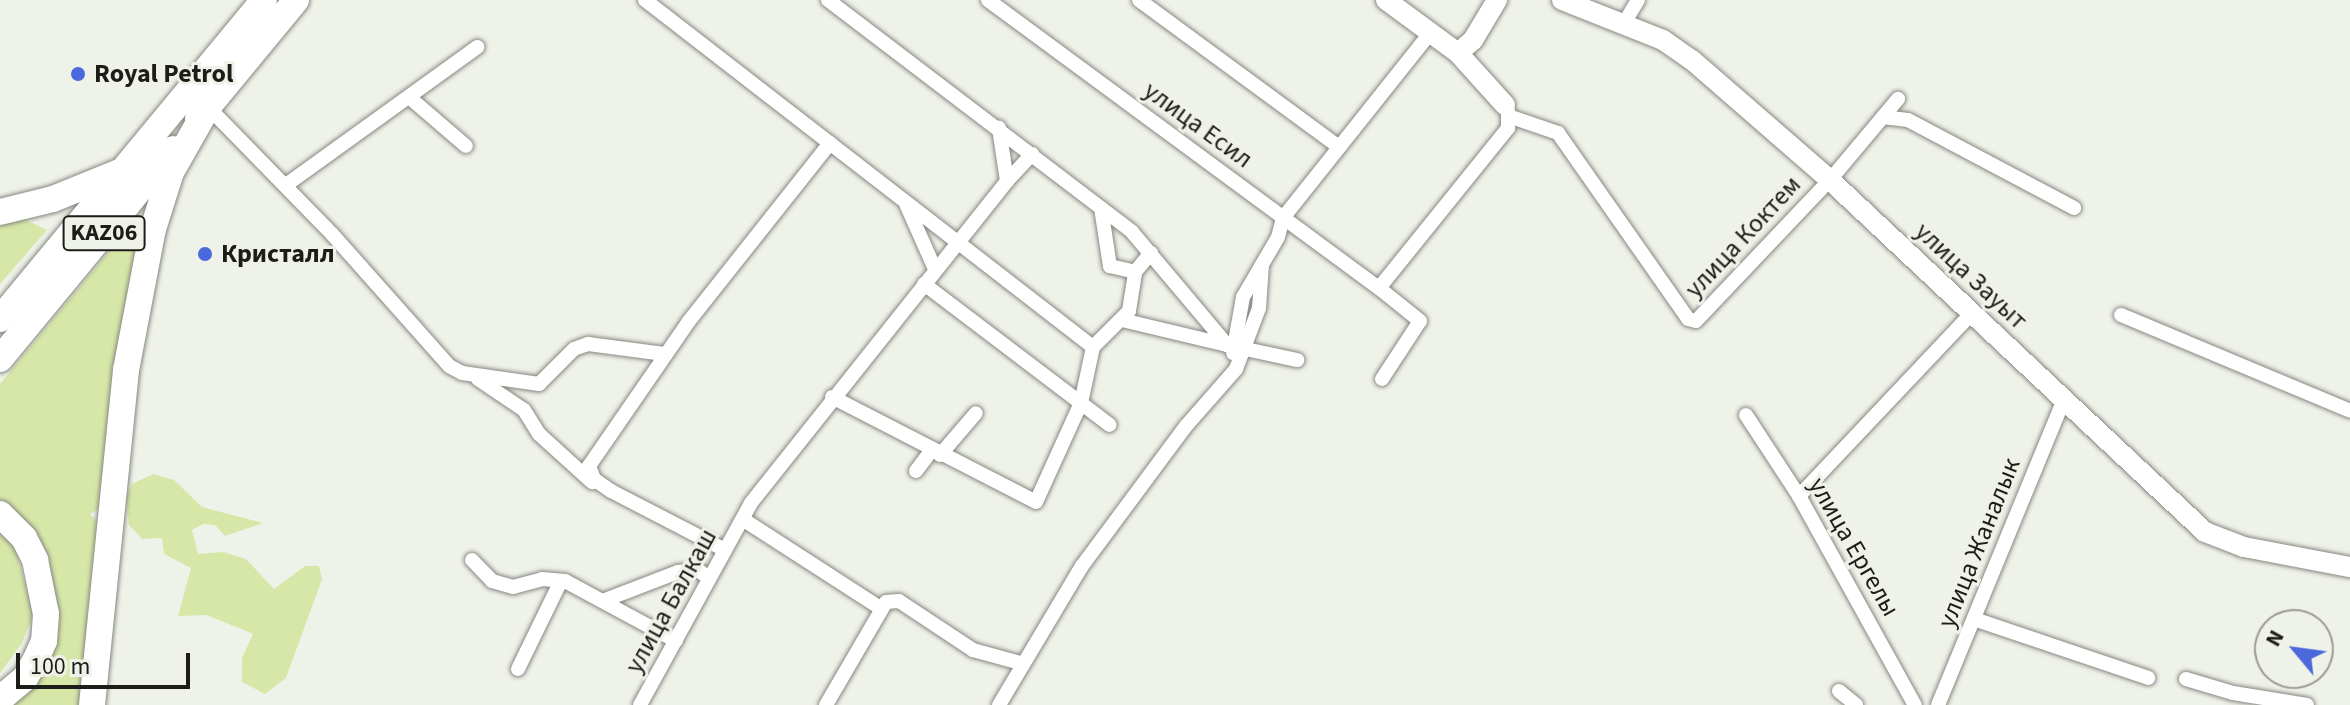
<!DOCTYPE html>
<meta charset="utf-8">
<style>
body{margin:0}
#map{position:relative;width:2350px;height:705px;overflow:hidden;background:#eff2e9;font-family:"Source Sans 3",sans-serif}
div>[style]{position:absolute}
[style*='--x']{left:calc(var(--x)*1px);top:calc(var(--y)*1px);width:calc(var(--w)*1px);rotate:calc(var(--a)*1deg)}
.green>*{inset:0;background:#d7e7a7}
.roads{filter:drop-shadow(0 0 2px #858880) drop-shadow(0 0 2px #858880)}
.street>*{height:14px;margin:-7px;padding:0 7px;transform-origin:7px;border-radius:7px;background:#fff}
.secondary>*{height:20px;margin:-10px;padding:0 10px;transform-origin:10px;border-radius:10px;background:#fff}
.highway>*{height:26px;margin:-13px;padding:0 13px;transform-origin:13px;border-radius:13px;background:#fff}
.dots>*{width:22px;height:22px;translate:-50% -50%;box-sizing:border-box;border:4px solid #eff2e9;border-radius:50%}
span{translate:-50% -50%;white-space:nowrap;text-align:center;line-height:1.15;-webkit-text-stroke:6px #eff2e9;paint-order:stroke}
.shield-label span{padding:2px 6px;background:#eff2e9;border:2px solid;border-radius:6px;-webkit-text-stroke-width:0}
.shield-label{font-size:24px;color:#1c1c19;font-weight:700}
.poi-label{font-size:26px;color:#1c1c19;font-weight:700}
.left{translate:0 -50%;text-align:left}
.street-label{font-size:26px;color:#1c1c19}
.north{position:absolute;left:2254px;top:609px;width:80px;height:80px;box-sizing:border-box;background:#eff2e9;border:2px solid #9b9c96;border-radius:50%;rotate:299deg;font-size:22px;font-weight:700;line-height:32px;text-align:center;color:#1c1c19}
.north::after{content:'';display:block;margin:auto;width:28px;height:36px;background:#4b68dc;clip-path:polygon(50% 0,100% 100%,50% 72%,0 100%)}
.scale{position:absolute;left:16px;top:653px;width:174px;height:36px;box-sizing:border-box;border:4px solid #1c1c19;border-top:0;padding-left:10px;font-size:24px;line-height:28px;white-space:nowrap;color:#1c1c19;-webkit-text-stroke:6px #eff2e9;paint-order:stroke}
</style>
<div id="map">
<div class="green">
<i style="clip-path:polygon(20px 217px,47px 230px,0 284px,0 220px)"></i>
<i style="clip-path:polygon(127px 246px,137px 251px,105px 505px,90px 514px,104px 529px,80px 705px,6px 705px,50px 633px,0 506px,0 384px,111px 249px)"></i>
<i style="clip-path:polygon(153px 474px,174px 480px,202px 507px,263px 523px,225px 536px,215px 525px,203px 524px,192px 530px,198px 554px,223px 552px,246px 559px,274px 589px,305px 566px,319px 566px,322px 579px,286px 678px,265px 694px,242px 682px,242px 658px,253px 634px,207px 615px,178px 616px,191px 568px,164px 554px,162px 538px,142px 539px,129px 525px,126px 496px,132px 484px)"></i>
<i style="clip-path:polygon(0 531px,16px 550px,33px 615px,22px 643px,0 673px)"></i>
</div>
<div class="roads">
<div class="street">
<i style="--x:645;--y:0;--w:567;--a:37.76"></i>
<i style="--x:828;--y:0;--w:382;--a:37.3"></i>
<i style="--x:1132;--y:232;--w:148;--a:49.9"></i>
<i style="--x:1227;--y:345;--w:72;--a:12.1"></i>
<i style="--x:988;--y:0;--w:486;--a:36.4"></i>
<i style="--x:1139;--y:0;--w:248;--a:36.3"></i>
<i style="--x:1623;--y:25;--w:29;--a:-59"></i>
<i style="--x:409;--y:97;--w:75;--a:40.7"></i>
<i style="--x:208;--y:107;--w:177;--a:45.7"></i>
<i style="--x:332;--y:234;--w:176;--a:48.4"></i>
<i style="--x:449;--y:366;--w:15;--a:28"></i>
<i style="--x:462;--y:373;--w:78;--a:8.1"></i>
<i style="--x:539;--y:384;--w:49;--a:-45"></i>
<i style="--x:574;--y:349;--w:15;--a:-20"></i>
<i style="--x:588;--y:344;--w:77;--a:7.5"></i>
<i style="--x:1511;--y:117;--w:50;--a:18.8"></i>
<i style="--x:1558;--y:133;--w:227;--a:55"></i>
<i style="--x:1688;--y:319;--w:8;--a:14"></i>
<i style="--x:1696;--y:321;--w:195;--a:-46.5"></i>
<i style="--x:1830;--y:180;--w:106;--a:-50"></i>
<i style="--x:1883;--y:117;--w:25;--a:7"></i>
<i style="--x:1908;--y:120;--w:188;--a:27.9"></i>
<i style="--x:1007;--y:181;--w:37;--a:-47"></i>
<i style="--x:286;--y:185;--w:236;--a:-35.8"></i>
<i style="--x:906;--y:204;--w:71;--a:66"></i>
<i style="--x:1101;--y:208;--w:59;--a:81.2"></i>
<i style="--x:1110;--y:266;--w:26;--a:13"></i>
<i style="--x:924;--y:284;--w:233;--a:37.2"></i>
<i style="--x:2121;--y:315;--w:248;--a:22.7"></i>
<i style="--x:1122;--y:320;--w:108;--a:13.4"></i>
<i style="--x:1233;--y:353;--w:57;--a:-79.9"></i>
<i style="--x:1243;--y:297;--w:69;--a:-59.7"></i>
<i style="--x:1278;--y:237;--w:20;--a:-75"></i>
<i style="--x:1283;--y:218;--w:236;--a:-51.5"></i>
<i style="--x:478;--y:379;--w:55;--a:34"></i>
<i style="--x:524;--y:410;--w:28;--a:58"></i>
<i style="--x:539;--y:434;--w:72;--a:42.2"></i>
<i style="--x:1382;--y:379;--w:69;--a:-56.8"></i>
<i style="--x:1420;--y:321;--w:53;--a:-141.2"></i>
<i style="--x:1379;--y:288;--w:206;--a:-51.1"></i>
<i style="--x:1508;--y:128;--w:18;--a:-90"></i>
<i style="--x:832;--y:397;--w:229;--a:27.2"></i>
<i style="--x:1036;--y:502;--w:109;--a:-65.6"></i>
<i style="--x:1081;--y:403;--w:57;--a:-77.9"></i>
<i style="--x:1093;--y:347;--w:51;--a:-45"></i>
<i style="--x:1129;--y:311;--w:39;--a:-81"></i>
<i style="--x:1135;--y:272;--w:25;--a:-50"></i>
<i style="--x:1746;--y:415;--w:97;--a:56.8"></i>
<i style="--x:1799;--y:496;--w:239;--a:61"></i>
<i style="--x:940;--y:455;--w:55;--a:-49.4"></i>
<i style="--x:916;--y:471;--w:26;--a:-53"></i>
<i style="--x:1799;--y:496;--w:252;--a:-46.6"></i>
<i style="--x:744;--y:520;--w:162;--a:32.9"></i>
<i style="--x:725;--y:550;--w:128;--a:-152.6"></i>
<i style="--x:611;--y:491;--w:21;--a:-145"></i>
<i style="--x:594;--y:479;--w:14;--a:-111"></i>
<i style="--x:589;--y:466;--w:176;--a:-55.4"></i>
<i style="--x:689;--y:321;--w:227;--a:-51.6"></i>
<i style="--x:472;--y:560;--w:29;--a:46"></i>
<i style="--x:492;--y:581;--w:22;--a:16"></i>
<i style="--x:513;--y:587;--w:30;--a:-15"></i>
<i style="--x:542;--y:579;--w:23;--a:5"></i>
<i style="--x:565;--y:581;--w:126;--a:28.4"></i>
<i style="--x:605;--y:600;--w:78;--a:-21"></i>
<i style="--x:678;--y:572;--w:20;--a:-6"></i>
<i style="--x:698;--y:570;--w:14;--a:36"></i>
<i style="--x:1974;--y:619;--w:184;--a:18.7"></i>
<i style="--x:518;--y:669;--w:98;--a:-64"></i>
<i style="--x:2186;--y:679;--w:49;--a:16.6"></i>
<i style="--x:2233;--y:693;--w:75;--a:9.2"></i>
<i style="--x:1839;--y:691;--w:22;--a:39"></i>
<i style="--x:640;--y:705;--w:230;--a:-61.2"></i>
<i style="--x:751;--y:503;--w:411;--a:-51.5"></i>
<i style="--x:1007;--y:181;--w:54;--a:-98.6"></i>
<i style="--x:826;--y:705;--w:119;--a:-59.8"></i>
<i style="--x:886;--y:602;--w:13;--a:-4"></i>
<i style="--x:899;--y:601;--w:89;--a:33.5"></i>
<i style="--x:973;--y:650;--w:49;--a:15.5"></i>
<i style="--x:999;--y:705;--w:162;--a:-59.2"></i>
<i style="--x:1082;--y:566;--w:174;--a:-53.4"></i>
<i style="--x:1186;--y:426;--w:76;--a:-48.7"></i>
<i style="--x:1236;--y:369;--w:65;--a:-69.3"></i>
<i style="--x:1259;--y:308;--w:43;--a:-86"></i>
<i style="--x:1938;--y:705;--w:331;--a:-67.6"></i>
</div>
<div class="secondary">
<i style="--x:1386;--y:0;--w:89;--a:36.4"></i>
<i style="--x:1458;--y:53;--w:70;--a:47.9"></i>
<i style="--x:1562;--y:0;--w:109;--a:21.6"></i>
<i style="--x:1663;--y:40;--w:35;--a:35"></i>
<i style="--x:1692;--y:60;--w:183;--a:41"></i>
<i style="--x:1830;--y:180;--w:514;--a:43.19"></i>
<i style="--x:2205;--y:532;--w:42;--a:21"></i>
<i style="--x:2244;--y:547;--w:108;--a:10.7"></i>
<i style="--x:1458;--y:53;--w:20;--a:-41"></i>
<i style="--x:1473;--y:40;--w:47;--a:-59"></i>
</div>
<div class="highway">
<i style="--x:198;--y:119;--w:154;--a:-50.5"></i>
<i style="--x:0;--y:212;--w:55;--a:-13.8"></i>
<i style="--x:53;--y:199;--w:71;--a:-22.2"></i>
<i style="--x:0;--y:319;--w:414;--a:-50.4"></i>
<i style="--x:0;--y:359;--w:272;--a:-50.5"></i>
<i style="--x:0;--y:514;--w:34;--a:45"></i>
<i style="--x:24;--y:538;--w:25;--a:63"></i>
<i style="--x:35;--y:560;--w:55;--a:78.5"></i>
<i style="--x:46;--y:614;--w:27;--a:94"></i>
<i style="--x:44;--y:641;--w:22;--a:114"></i>
<i style="--x:35;--y:661;--w:20;--a:120"></i>
<i style="--x:25;--y:678;--w:33;--a:140"></i>
<i style="--x:92;--y:705;--w:337;--a:-84.2"></i>
<i style="--x:126;--y:370;--w:144;--a:-79.2"></i>
<i style="--x:153;--y:229;--w:60;--a:-72.5"></i>
<i style="--x:171;--y:172;--w:75;--a:-60.4"></i>
</div>
</div>
<div class="dots">
<i style="left:78px;top:74px;background:#4b68dc"></i>
<i style="left:205px;top:254px;background:#4b68dc"></i>
</div>
<div class="shield-label">
<span style="left:104px;top:233px">KАZ06</span>
</div>
<div class="poi-label">
<span class="left" style="left:94px;top:74px">Royal Petrol</span>
<span class="left" style="left:221px;top:254px">Кристалл</span>
</div>
<div class="street-label">
<span style="left:1198px;top:125px;rotate:36deg">улица Есил</span>
<span style="left:1743px;top:237px;rotate:-47deg">улица Коктем</span>
<span style="left:1971px;top:276px;rotate:43deg">улица Зауыт</span>
<span style="left:1979px;top:543px;rotate:-68deg">улица Жаналык</span>
<span style="left:1854px;top:547px;rotate:60deg">улица Ергелы</span>
<span style="left:671px;top:601px;rotate:-61deg">улица Балкаш</span>
</div>
<div class="north">N</div>
<div class="scale">100 m</div>
</div>
